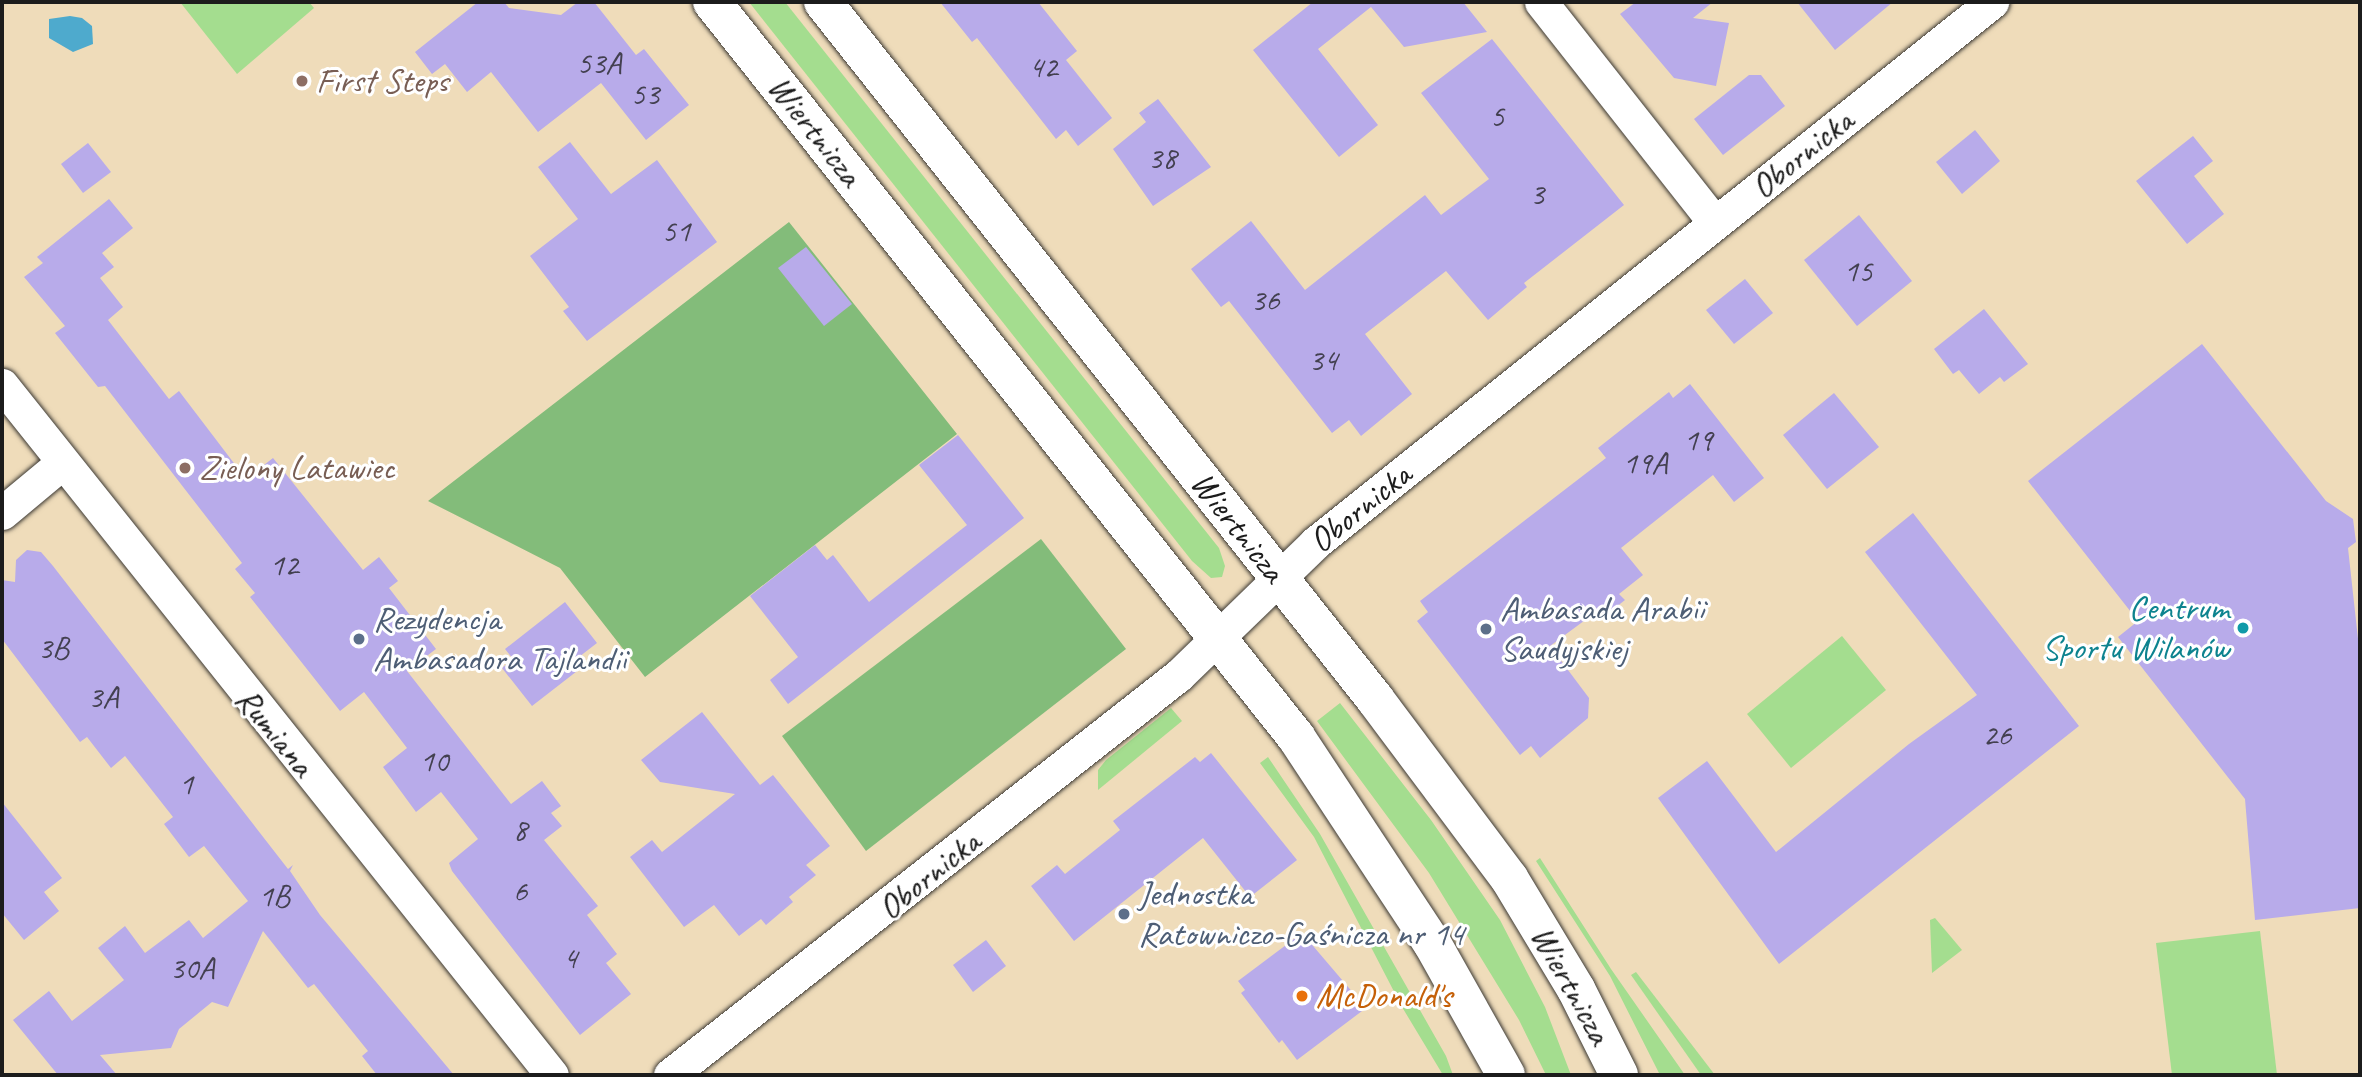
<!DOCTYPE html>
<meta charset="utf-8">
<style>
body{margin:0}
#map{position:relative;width:2362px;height:1077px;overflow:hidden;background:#efdcba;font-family:Caveat,sans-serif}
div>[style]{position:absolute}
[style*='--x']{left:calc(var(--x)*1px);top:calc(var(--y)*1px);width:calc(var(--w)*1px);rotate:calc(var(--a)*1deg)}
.green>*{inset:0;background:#a4dd8f}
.forest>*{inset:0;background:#83bc7a}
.water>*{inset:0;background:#4eaacd}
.building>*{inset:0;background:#b8abea}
.roads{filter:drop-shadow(0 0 2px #3c3934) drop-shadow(0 0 2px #3c3934)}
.street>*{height:33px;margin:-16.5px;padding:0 16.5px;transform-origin:16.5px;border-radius:16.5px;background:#fff}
.secondary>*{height:38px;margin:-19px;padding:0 19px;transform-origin:19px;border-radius:19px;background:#fff}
.dots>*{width:19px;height:19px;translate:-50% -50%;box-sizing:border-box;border:4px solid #fff;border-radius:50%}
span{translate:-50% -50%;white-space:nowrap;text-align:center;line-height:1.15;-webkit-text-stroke:6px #fff;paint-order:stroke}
.number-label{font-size:32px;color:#434050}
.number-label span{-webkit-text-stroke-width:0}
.education-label{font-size:35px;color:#785e54}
.left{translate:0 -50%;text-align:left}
.street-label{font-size:35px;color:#1c1c1c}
.culture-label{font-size:35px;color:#0d838f}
.right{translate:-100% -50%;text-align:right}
.service-label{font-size:35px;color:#4e5e75}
.food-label{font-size:35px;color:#c56008}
.frame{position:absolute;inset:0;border:4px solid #1c1c1c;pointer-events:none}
</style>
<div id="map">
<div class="green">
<i style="clip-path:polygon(180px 2px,309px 2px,314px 8px,237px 74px)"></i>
<i style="clip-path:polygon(749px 2px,785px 2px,1219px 548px,1225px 566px,1222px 577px,1211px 578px,1192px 561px)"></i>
<i style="clip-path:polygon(1842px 636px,1886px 690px,1791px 768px,1747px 714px)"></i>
<i style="clip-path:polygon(1340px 703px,1431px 820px,1500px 920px,1545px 1007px,1571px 1075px,1546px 1075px,1519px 1020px,1429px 873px,1317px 721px)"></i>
<i style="clip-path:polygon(1171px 708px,1182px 721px,1098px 790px,1098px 770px,1106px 760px)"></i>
<i style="clip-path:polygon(1268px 757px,1320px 834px,1446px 1056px,1453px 1075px,1443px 1075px,1402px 1007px,1314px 837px,1260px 763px)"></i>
<i style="clip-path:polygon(1540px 858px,1611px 969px,1685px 1075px,1660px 1075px,1610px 976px,1536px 861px)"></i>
<i style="clip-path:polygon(1935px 918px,1962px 950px,1932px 973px,1930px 920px)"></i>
<i style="clip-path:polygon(2260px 931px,2277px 1075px,2172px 1075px,2156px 943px)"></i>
<i style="clip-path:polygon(1636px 972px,1715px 1075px,1701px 1075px,1631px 975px)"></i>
</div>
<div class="forest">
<i style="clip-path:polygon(789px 222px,957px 434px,645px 677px,560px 568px,428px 501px)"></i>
<i style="clip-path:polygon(1041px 539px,1126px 649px,866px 851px,782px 736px)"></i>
</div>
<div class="water">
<i style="clip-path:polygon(70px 16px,82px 18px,92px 26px,93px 44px,73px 52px,49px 38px,49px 19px)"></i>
</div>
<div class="building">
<i style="clip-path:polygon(478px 2px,504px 2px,509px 8px,561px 15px,578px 2px,594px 2px,636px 55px,644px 49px,689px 105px,646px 140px,601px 83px,538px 132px,491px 72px,467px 92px,445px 64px,432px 74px,415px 52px)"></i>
<i style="clip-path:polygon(940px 2px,1038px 2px,1077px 51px,1066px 60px,1112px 118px,1078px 146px,1066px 130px,1056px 139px,977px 38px,972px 42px)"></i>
<i style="clip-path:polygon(1313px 2px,1463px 2px,1487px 32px,1404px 47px,1371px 7px,1318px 49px,1378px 125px,1339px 157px,1253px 50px)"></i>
<i style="clip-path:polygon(1636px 2px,1713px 2px,1693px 18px,1729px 23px,1716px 86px,1674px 78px,1620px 14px)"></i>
<i style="clip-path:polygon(1797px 2px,1893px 2px,1835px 50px)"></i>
<i style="clip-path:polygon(1492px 39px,1624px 205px,1524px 283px,1527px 287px,1488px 320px,1446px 271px,1365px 334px,1412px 394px,1361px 436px,1349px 420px,1332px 433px,1229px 301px,1221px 307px,1191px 269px,1251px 221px,1305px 290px,1425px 195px,1441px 215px,1489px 179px,1421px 93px)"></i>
<i style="clip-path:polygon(1749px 75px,1761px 75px,1785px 106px,1723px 155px,1694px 119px)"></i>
<i style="clip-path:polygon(1158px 99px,1211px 167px,1153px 206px,1113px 149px,1146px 122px,1139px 113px)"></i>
<i style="clip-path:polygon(1975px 130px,2000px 161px,1962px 194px,1936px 162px)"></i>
<i style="clip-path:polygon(2193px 136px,2213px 161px,2194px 176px,2224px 214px,2187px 244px,2136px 181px)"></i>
<i style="clip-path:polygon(570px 142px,611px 194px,657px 160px,717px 242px,587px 341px,563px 311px,569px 307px,530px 256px,578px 219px,538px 167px)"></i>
<i style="clip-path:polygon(88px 143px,111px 172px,83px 193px,61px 164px)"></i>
<i style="clip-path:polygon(109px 199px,133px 228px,102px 253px,114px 267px,100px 278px,123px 307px,108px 320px,169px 399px,179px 391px,246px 479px,273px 458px,363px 570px,379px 557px,398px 581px,389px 588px,436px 649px,407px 671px,511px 804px,542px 781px,561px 806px,551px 813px,562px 826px,544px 840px,598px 906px,587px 915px,617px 954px,606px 963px,631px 994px,580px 1035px,452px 871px,449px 863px,478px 839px,441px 792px,416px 812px,383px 767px,407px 748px,364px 692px,340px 711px,250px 597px,255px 593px,235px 569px,242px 563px,105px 386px,98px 387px,55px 333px,65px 326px,24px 277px,43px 263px,37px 257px)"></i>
<i style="clip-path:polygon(1859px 215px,1912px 281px,1857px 326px,1804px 260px)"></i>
<i style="clip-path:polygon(806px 247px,852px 304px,824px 326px,778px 268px)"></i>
<i style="clip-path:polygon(1745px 279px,1773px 313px,1734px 344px,1706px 310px)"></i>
<i style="clip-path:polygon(1984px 309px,2028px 364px,2004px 382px,2000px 377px,1979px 394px,1959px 370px,1953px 374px,1934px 349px)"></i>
<i style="clip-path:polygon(2202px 344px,2326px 501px,2353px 519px,2356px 542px,2348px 548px,2360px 657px,2360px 908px,2255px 920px,2245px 799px,2118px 637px,2138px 621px,2028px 481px)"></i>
<i style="clip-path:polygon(1690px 384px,1764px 478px,1734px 502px,1713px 475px,1621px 548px,1643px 575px,1619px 594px,1625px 600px,1601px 619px,1596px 612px,1550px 646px,1589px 698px,1588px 718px,1540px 758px,1531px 746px,1520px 755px,1417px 621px,1428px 612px,1420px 601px,1606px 458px,1598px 448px,1669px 392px,1673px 398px)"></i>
<i style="clip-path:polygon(1834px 393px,1879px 447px,1827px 489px,1783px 435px)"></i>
<i style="clip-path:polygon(958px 435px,1024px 518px,788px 704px,770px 680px,798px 657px,750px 596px,815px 545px,827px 560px,833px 555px,869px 602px,967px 525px,919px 465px)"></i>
<i style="clip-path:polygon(1913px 513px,2079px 726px,1779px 964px,1658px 798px,1707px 761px,1776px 852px,1909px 744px,1977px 695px,1865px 552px)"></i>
<i style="clip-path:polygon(27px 550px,41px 552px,53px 566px,288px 869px,293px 865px,290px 871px,320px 915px,454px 1075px,377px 1075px,362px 1056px,368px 1051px,314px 984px,308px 988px,263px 931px,228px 1007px,212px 1002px,179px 1029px,171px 1048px,100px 1055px,117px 1075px,58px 1075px,13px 1020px,49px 991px,72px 1021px,124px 980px,98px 948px,125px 926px,145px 953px,189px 920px,203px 938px,248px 901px,204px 846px,189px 857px,164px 824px,173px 817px,125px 756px,111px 768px,87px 737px,80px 742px,2px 639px,2px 580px,15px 582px,16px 560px)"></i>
<i style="clip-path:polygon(565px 602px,597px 643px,575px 660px,581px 668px,532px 706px,502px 668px,513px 659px,505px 649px)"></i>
<i style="clip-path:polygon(702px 712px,760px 785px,773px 775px,830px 846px,806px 865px,816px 875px,789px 897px,793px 902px,766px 925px,761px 919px,739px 936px,714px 905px,684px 927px,630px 857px,652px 840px,662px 852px,735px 794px,660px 782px,641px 760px)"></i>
<i style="clip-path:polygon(1211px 753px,1297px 860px,1250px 897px,1203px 838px,1074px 941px,1031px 886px,1057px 865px,1065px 874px,1120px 830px,1113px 821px,1195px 757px,1200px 762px)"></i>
<i style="clip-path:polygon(2px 802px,62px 878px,44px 892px,59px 911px,24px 940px,2px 913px)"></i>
<i style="clip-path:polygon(1302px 933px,1366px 1008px,1297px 1060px,1282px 1040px,1279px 1043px,1241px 993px,1245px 990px,1238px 981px)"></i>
<i style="clip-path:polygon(986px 940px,1006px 966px,973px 992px,953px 965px)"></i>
</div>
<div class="roads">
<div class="street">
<i style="--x:1541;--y:2;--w:281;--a:51.8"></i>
<i style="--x:2;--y:385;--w:882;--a:51.44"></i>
<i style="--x:2;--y:513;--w:78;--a:-39.8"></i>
<i style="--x:670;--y:1075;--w:647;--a:-38.16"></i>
<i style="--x:1179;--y:675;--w:190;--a:-44.1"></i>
<i style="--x:1315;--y:543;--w:867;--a:-38.63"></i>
</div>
<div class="secondary">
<i style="--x:712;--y:2;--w:939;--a:51.53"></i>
<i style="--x:1296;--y:737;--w:247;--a:56.6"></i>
<i style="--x:1432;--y:943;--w:151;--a:60.7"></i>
<i style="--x:823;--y:2;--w:889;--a:51.62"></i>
<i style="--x:1375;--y:699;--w:224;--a:53.2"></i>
<i style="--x:1509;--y:878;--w:130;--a:58.9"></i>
<i style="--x:1576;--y:989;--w:96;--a:63.4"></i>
</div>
</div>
<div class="dots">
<i style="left:302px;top:81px;background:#8d6e63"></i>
<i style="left:185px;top:468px;background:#8d6e63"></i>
<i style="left:2243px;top:628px;background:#0f9aa8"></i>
<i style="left:1486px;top:629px;background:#5c6f8a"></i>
<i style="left:359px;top:639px;background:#5c6f8a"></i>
<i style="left:1124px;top:914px;background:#5c6f8a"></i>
<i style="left:1302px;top:996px;background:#e8710a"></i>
</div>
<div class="number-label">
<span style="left:599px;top:63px">53A</span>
<span style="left:1043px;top:67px">42</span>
<span style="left:645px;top:94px">53</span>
<span style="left:1497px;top:116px">5</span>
<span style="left:1162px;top:158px">38</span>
<span style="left:1537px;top:194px">3</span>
<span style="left:676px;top:231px">51</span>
<span style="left:1858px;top:271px">15</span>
<span style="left:1265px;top:300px">36</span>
<span style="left:1323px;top:360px">34</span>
<span style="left:1698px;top:440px">19</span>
<span style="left:1645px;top:463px">19A</span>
<span style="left:284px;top:565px">12</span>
<span style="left:53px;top:648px">3B</span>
<span style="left:103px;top:697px">3A</span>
<span style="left:1997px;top:735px">26</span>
<span style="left:434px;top:761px">10</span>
<span style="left:186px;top:784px">1</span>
<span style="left:520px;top:830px">8</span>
<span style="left:520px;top:891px">6</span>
<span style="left:274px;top:896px">1B</span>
<span style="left:570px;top:958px">4</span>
<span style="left:192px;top:968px">30A</span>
</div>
<div class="education-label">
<span class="left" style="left:316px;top:81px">First Steps</span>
<span class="left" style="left:199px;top:468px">Zielony Latawiec</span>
</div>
<div class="street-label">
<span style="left:815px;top:131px;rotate:52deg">Wiertnicza</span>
<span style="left:1802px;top:154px;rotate:-39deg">Obornicka</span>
<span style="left:1360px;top:508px;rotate:-39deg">Obornicka</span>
<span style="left:1238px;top:527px;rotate:52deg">Wiertnicza</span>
<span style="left:275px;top:732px;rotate:51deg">Rumiana</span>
<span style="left:929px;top:875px;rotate:-39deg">Obornicka</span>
<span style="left:1571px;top:985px;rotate:61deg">Wiertnicza</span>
</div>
<div class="culture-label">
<span class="right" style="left:2229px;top:628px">Centrum<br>Sportu Wilanów</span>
</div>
<div class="service-label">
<span class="left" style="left:1500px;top:629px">Ambasada Arabii<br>Saudyjskiej</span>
<span class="left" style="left:373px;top:639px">Rezydencja<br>Ambasadora Tajlandii</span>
<span class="left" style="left:1138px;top:914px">Jednostka<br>Ratowniczo-Gaśnicza nr 14</span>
</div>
<div class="food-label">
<span class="left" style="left:1316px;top:996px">McDonald's</span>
</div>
<div class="frame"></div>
</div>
